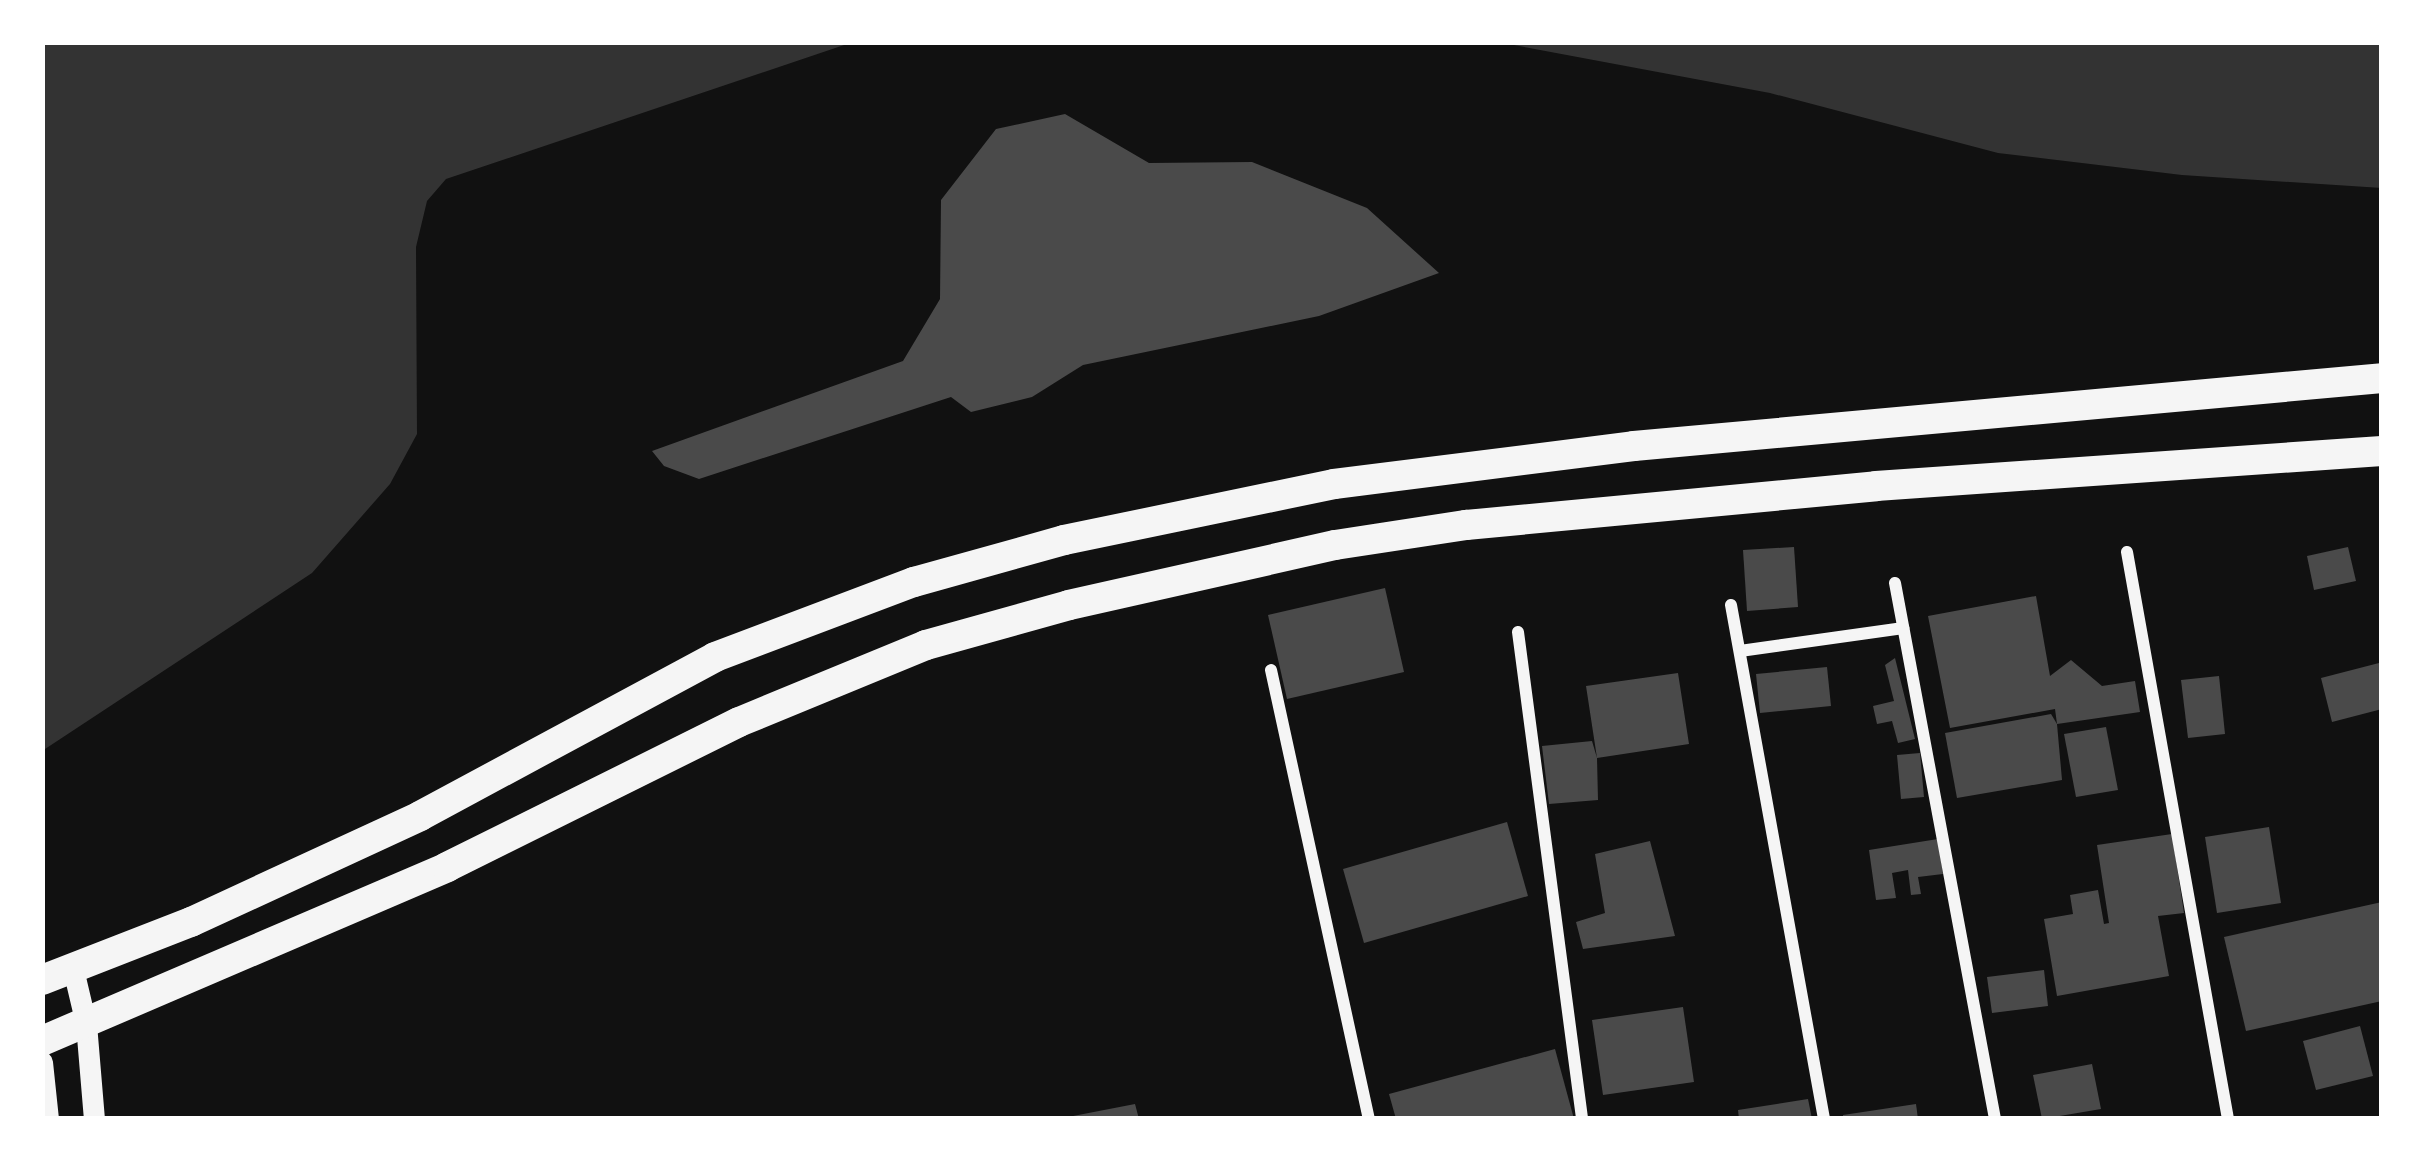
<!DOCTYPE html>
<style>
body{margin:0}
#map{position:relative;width:2424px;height:1161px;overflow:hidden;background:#111;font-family:"Source Sans 3",sans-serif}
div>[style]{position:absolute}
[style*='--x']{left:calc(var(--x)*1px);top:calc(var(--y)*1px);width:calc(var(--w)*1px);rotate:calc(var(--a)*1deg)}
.water>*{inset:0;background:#333}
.building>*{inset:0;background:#4a4a4a}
.minor>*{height:12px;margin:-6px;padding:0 6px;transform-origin:6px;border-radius:6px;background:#f5f5f5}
.tertiary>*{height:21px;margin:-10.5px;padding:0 10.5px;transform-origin:10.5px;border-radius:10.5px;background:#f5f5f5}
.primary>*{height:30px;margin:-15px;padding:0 15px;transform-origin:15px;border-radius:15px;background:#f5f5f5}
span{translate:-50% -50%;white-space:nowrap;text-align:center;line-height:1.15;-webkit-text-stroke:12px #fff;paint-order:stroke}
.frame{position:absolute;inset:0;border:45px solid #fff;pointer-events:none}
</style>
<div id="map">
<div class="water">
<i style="clip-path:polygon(42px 42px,853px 42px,446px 179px,427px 201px,416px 247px,417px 434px,390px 484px,312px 573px,42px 751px)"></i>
<i style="clip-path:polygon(1498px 42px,2382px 42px,2382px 188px,2182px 175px,1998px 153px,1770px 93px)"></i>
</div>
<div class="building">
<i style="clip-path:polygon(1065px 114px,1149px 163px,1252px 162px,1367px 208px,1439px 273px,1319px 316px,1083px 365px,1032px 397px,971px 412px,951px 397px,699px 479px,664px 466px,652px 451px,903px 361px,940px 299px,941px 200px,996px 129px)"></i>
<i style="clip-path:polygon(1794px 547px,1798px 607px,1747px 611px,1743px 550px)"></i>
<i style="clip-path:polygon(2348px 547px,2356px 581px,2314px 590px,2307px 556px)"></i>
<i style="clip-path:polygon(1385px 588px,1404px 672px,1287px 699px,1268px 615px)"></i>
<i style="clip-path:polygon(2036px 596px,2050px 676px,2071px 660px,2102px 686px,2135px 681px,2140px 712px,2057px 724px,2055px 709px,1950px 728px,1928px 616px)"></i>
<i style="clip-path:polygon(1895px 658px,1915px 739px,1898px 743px,1892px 721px,1877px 724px,1873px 706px,1894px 701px,1885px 665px)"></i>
<i style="clip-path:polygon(2379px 663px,2382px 709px,2332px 722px,2321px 678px)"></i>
<i style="clip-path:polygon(1827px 667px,1831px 706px,1760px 713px,1756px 674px)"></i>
<i style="clip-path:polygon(1678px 673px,1689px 744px,1597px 758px,1598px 800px,1549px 804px,1542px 746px,1592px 741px,1597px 758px,1586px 686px)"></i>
<i style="clip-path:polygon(2219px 676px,2225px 734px,2188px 738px,2181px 680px)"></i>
<i style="clip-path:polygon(2051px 714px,2057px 724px,2062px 780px,1957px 798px,1945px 733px)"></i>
<i style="clip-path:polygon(2106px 727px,2118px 790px,2076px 797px,2064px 734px)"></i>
<i style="clip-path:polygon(1920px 753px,1924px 797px,1901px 799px,1897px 755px)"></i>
<i style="clip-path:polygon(1507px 822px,1528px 896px,1364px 943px,1343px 869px)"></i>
<i style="clip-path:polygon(2269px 827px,2281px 903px,2217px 913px,2205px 837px)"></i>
<i style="clip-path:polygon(2172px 834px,2184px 913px,2158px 916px,2169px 976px,2057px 996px,2044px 919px,2073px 914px,2070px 895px,2098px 890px,2104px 924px,2109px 923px,2097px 845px)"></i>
<i style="clip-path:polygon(1938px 839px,1943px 874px,1918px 877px,1921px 894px,1911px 895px,1908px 870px,1892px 873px,1896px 898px,1876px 900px,1869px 850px)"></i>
<i style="clip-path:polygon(1650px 841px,1675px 936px,1583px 949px,1576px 922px,1605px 913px,1595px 854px)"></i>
<i style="clip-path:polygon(2382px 902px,2382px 1001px,2246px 1031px,2224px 937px)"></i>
<i style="clip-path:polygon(2044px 970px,2048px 1006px,1992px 1013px,1987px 977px)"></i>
<i style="clip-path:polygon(1683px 1007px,1694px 1082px,1603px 1095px,1592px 1020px)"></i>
<i style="clip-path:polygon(2360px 1026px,2373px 1076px,2316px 1090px,2303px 1041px)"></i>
<i style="clip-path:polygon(1555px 1049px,1574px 1119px,1396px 1119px,1389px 1094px)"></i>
<i style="clip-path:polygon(2092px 1064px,2101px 1109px,2042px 1119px,2033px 1075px)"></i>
<i style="clip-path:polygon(1808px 1099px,1812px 1119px,1739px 1119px,1738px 1110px)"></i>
<i style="clip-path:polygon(1135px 1104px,1139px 1119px,1068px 1119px,1068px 1117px)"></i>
<i style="clip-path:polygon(1916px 1104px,1918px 1119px,1843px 1119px,1843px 1115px)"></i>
</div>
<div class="minor">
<i style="--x:2127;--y:552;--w:576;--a:79.9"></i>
<i style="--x:1895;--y:583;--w:545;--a:79.43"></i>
<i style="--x:1731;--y:605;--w:522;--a:79.74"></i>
<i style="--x:1518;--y:632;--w:491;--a:82.5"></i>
<i style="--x:1740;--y:651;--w:165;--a:-8"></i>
<i style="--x:1271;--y:670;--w:460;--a:77.7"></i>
</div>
<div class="tertiary">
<i style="--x:73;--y:969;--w:57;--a:76.7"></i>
<i style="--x:86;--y:1024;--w:95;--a:85.2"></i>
<i style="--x:42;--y:1062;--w:57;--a:84"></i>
</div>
<div class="primary">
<i style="--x:42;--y:980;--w:160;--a:-21.3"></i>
<i style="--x:191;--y:922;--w:252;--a:-24.8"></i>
<i style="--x:420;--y:816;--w:335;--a:-28.3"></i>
<i style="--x:715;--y:657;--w:213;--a:-20.7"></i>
<i style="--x:914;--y:582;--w:156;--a:-15.6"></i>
<i style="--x:1064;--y:540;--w:276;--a:-11.7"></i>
<i style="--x:1334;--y:484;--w:302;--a:-7.2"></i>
<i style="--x:1634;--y:446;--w:751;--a:-5.19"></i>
<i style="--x:42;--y:1041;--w:441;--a:-23.2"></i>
<i style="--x:447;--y:867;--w:326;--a:-26.4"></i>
<i style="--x:739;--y:722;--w:202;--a:-22.4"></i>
<i style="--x:926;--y:645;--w:148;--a:-15.6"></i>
<i style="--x:1069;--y:605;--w:273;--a:-12.7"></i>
<i style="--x:1335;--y:545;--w:133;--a:-8.7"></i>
<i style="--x:1466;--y:525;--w:412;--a:-5.4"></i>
<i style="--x:1876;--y:486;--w:507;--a:-3.96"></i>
</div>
<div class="frame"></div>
</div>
